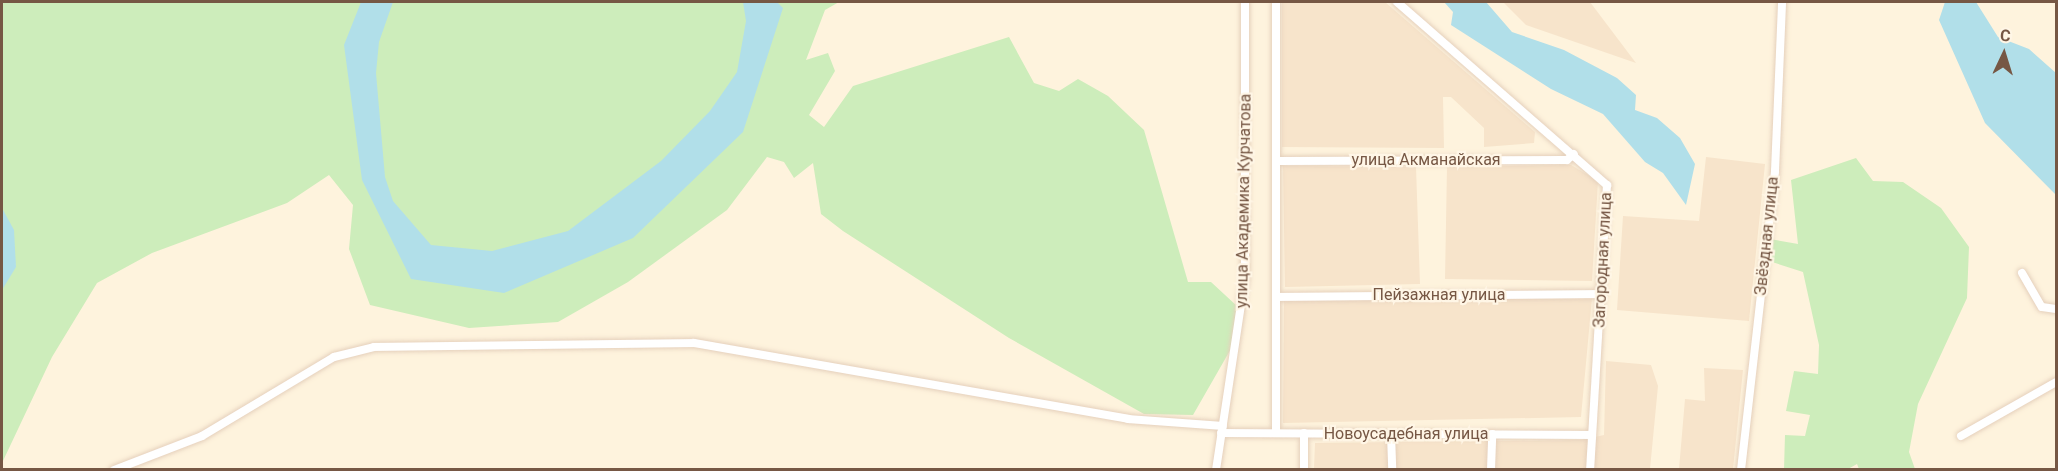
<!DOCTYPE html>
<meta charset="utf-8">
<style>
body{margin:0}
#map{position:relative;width:2058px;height:471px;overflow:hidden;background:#fef3dd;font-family:Roboto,sans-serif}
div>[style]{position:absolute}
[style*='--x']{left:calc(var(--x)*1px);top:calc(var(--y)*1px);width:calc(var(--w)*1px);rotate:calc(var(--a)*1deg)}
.residential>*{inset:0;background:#f7e4cb}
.green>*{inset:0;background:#cdedbb}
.water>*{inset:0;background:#b1dfe9}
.roads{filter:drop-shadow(0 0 2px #e5d0bc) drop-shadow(0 0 2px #e5d0bc)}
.minor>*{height:8px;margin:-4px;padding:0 4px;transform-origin:4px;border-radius:4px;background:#fff}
span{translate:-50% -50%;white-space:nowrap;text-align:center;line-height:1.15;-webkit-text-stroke:4.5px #fff6e6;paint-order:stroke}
.street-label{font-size:16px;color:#765744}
.frame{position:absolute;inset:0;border:3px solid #765744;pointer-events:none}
.north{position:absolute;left:1974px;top:24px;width:60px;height:60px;-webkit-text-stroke:4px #fff6e6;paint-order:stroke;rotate:4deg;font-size:16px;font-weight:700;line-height:24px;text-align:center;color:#765744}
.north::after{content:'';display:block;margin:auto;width:21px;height:27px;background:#765744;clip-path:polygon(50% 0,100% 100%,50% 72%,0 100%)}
</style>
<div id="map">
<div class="residential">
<i style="clip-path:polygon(1282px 2px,1385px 2px,1535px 132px,1534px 143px,1484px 147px,1484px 128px,1451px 97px,1443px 97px,1444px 148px,1282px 147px)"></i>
<i style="clip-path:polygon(1503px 2px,1590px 2px,1636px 63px,1526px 25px)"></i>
<i style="clip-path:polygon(1706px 157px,1765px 164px,1749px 321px,1617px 310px,1623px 216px,1699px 221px)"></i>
<i style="clip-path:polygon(1571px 165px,1598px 181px,1592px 281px,1445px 279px,1447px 167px)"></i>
<i style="clip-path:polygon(1283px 166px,1416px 167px,1420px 284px,1285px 287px)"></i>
<i style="clip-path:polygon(1592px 298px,1581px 417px,1283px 423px,1284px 300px)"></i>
<i style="clip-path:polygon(1606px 361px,1651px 365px,1658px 386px,1650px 469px,1314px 470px,1315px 443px,1581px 440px,1604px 435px)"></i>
<i style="clip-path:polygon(1704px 368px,1743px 370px,1733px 469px,1679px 469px,1685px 399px,1705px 401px)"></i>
</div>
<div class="green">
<i style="clip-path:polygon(2px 2px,839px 2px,825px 10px,806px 60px,828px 53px,835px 71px,809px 115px,824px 127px,853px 86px,1009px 37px,1034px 83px,1059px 91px,1078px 79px,1108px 96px,1144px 130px,1188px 282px,1211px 282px,1238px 307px,1232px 347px,1193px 415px,1144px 414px,1009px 338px,843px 231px,821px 214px,813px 163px,794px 178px,784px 162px,767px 157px,727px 210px,628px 282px,558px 322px,469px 328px,370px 305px,349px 249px,353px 205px,329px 175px,287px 203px,152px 253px,97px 283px,52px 357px,2px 463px)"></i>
<i style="clip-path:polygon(1856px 158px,1873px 181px,1903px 182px,1941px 208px,1969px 247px,1967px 298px,1918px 404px,1909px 452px,1915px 469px,1859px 469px,1857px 464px,1848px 469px,1784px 469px,1785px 435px,1805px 436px,1810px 415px,1786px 411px,1794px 371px,1818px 374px,1819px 345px,1803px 272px,1769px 261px,1770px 239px,1798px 244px,1791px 180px)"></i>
</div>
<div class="water">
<i style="clip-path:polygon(361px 2px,393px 2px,379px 42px,376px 73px,385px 177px,393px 201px,431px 245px,492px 251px,568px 231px,661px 161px,710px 111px,737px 72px,746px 21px,743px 2px,777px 2px,783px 8px,743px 132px,633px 238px,504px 293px,411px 279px,362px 180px,344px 45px)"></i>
<i style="clip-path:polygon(1444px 2px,1486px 2px,1512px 32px,1564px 50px,1617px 78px,1636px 95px,1635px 110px,1657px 118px,1680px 138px,1695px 164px,1686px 205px,1663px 173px,1645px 162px,1603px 114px,1551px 89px,1451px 25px,1453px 12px)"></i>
<i style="clip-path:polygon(1945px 2px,1976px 2px,1998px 37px,2029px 49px,2056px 73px,2056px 195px,1985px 123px,1939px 20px)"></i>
<i style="clip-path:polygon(2px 208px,14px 230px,16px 267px,2px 290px)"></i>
</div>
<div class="roads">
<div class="minor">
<i style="--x:1397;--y:2;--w:279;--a:41.1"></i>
<i style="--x:1607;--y:185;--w:286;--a:93.4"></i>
<i style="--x:1276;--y:161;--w:291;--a:-0.2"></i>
<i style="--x:1567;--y:160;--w:9;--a:-41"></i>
<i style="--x:2022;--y:273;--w:39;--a:60"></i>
<i style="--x:2042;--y:307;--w:14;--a:8"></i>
<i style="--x:1276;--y:297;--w:326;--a:-0.5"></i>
<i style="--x:1221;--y:433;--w:370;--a:0.3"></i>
<i style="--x:1276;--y:433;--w:431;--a:-90"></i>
<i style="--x:1304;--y:433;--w:37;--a:90"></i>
<i style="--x:1391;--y:434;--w:36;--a:88"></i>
<i style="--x:1961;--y:436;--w:109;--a:-29.6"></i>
<i style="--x:114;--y:470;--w:94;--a:-21.1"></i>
<i style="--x:202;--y:436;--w:154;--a:-30.9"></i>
<i style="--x:334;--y:357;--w:41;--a:-14"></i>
<i style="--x:374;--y:347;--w:320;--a:-0.7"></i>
<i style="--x:694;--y:343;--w:441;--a:9.9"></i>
<i style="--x:1128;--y:419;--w:95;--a:4.2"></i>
<i style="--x:1216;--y:470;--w:193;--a:-81.4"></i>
<i style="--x:1245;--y:279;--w:277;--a:-90"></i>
<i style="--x:1491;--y:470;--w:36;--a:-88"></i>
<i style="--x:1741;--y:470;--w:301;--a:-83.5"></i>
<i style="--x:1775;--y:171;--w:169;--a:-87.6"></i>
</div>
</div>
<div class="street-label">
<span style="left:1426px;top:160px">улица Акманайская</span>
<span style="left:1244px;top:201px;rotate:-89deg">улица Академика Курчатова</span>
<span style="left:1767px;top:236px;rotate:-84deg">Звёздная улица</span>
<span style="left:1603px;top:260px;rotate:-87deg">Загородная улица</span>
<span style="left:1439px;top:295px">Пейзажная улица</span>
<span style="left:1406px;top:434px">Новоусадебная улица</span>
</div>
<div class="frame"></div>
<div class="north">С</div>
</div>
